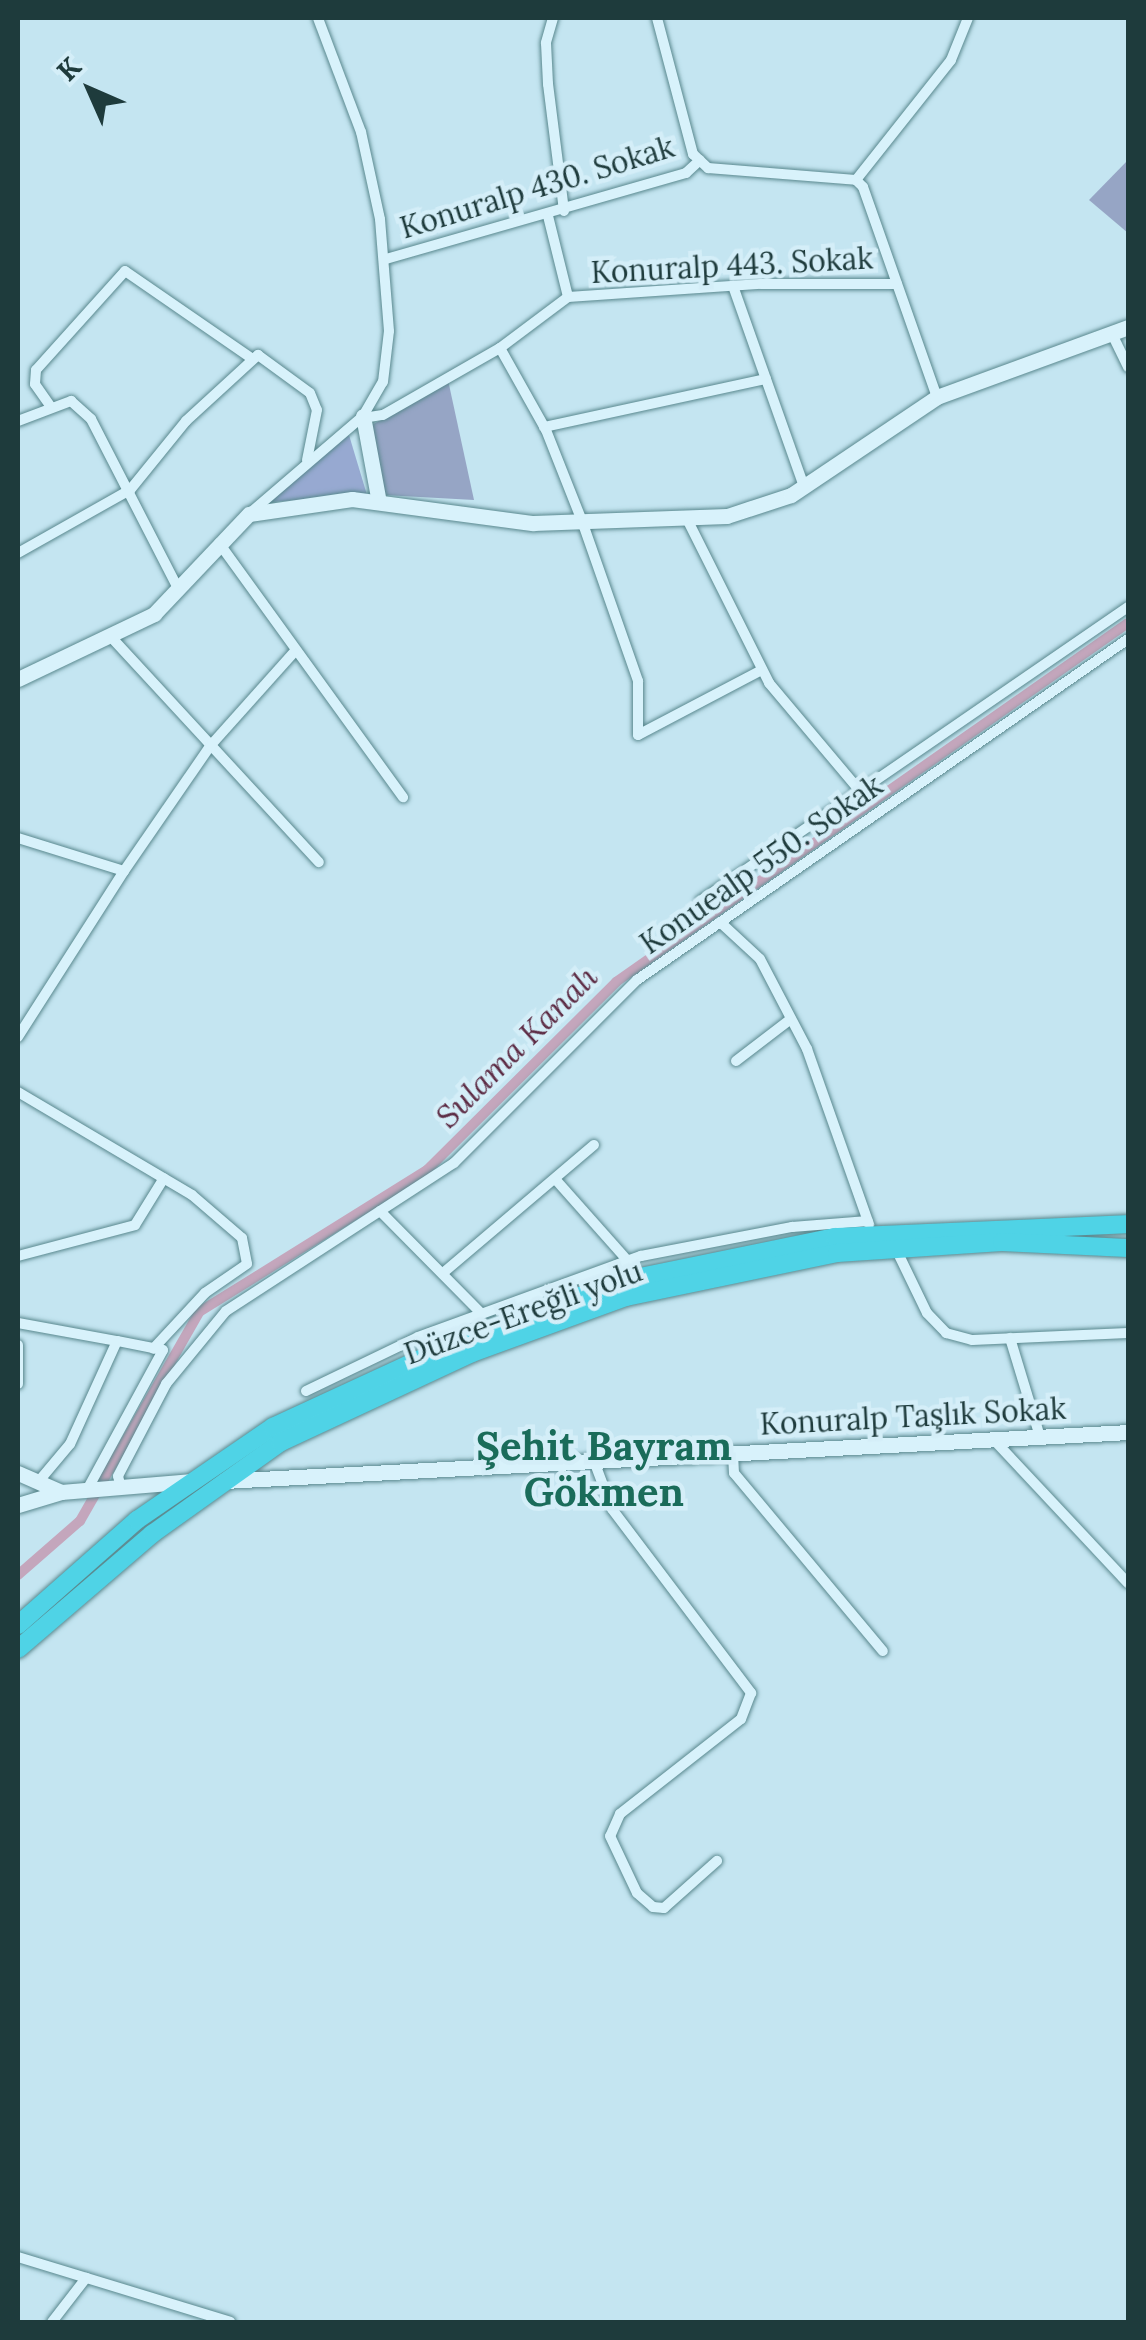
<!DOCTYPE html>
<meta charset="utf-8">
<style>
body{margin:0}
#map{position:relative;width:1146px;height:2340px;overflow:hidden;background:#c4e5f1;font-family:Lora,serif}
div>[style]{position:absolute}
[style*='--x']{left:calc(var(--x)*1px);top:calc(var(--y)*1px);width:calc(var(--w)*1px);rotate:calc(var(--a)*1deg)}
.green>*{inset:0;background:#97a9d1}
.cemetery>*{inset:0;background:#96a5c5}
.canal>*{height:10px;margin:-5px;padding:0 5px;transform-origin:5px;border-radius:5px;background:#c4a6bc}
.roads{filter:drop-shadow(0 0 2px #59888e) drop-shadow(0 0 2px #59888e)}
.street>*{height:10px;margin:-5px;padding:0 5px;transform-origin:5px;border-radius:5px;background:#d8f2fb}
.secondary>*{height:15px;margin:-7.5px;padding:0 7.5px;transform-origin:7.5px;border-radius:7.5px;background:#d8f2fb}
.highway>*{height:18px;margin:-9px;padding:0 9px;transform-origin:9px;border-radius:9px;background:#4fd3e6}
span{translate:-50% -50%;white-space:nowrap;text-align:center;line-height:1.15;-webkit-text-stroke:9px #d4eef8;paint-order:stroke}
.street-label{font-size:30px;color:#1e3b3c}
.water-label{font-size:32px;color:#5d2c45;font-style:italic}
.district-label{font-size:40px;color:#1a6c5a;font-weight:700}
.frame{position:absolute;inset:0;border:20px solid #1e3b3c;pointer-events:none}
.north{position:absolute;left:40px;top:40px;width:100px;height:100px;-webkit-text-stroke:8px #d4eef8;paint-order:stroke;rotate:315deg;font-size:28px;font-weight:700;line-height:40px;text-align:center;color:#1e3b3c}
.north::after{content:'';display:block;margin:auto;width:35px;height:45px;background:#1e3b3c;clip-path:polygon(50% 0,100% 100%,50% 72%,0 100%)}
</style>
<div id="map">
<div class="green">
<i style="clip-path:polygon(349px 435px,367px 495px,271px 502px,298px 473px)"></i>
</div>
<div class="cemetery">
<i style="clip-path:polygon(1128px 160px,1128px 233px,1089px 200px)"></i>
<i style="clip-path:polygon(448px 380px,474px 500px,384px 495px,372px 425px)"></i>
</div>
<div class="canal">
<i style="--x:18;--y:1575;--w:82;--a:-41.1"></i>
<i style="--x:80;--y:1521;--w:241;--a:-60.3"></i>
<i style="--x:199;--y:1312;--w:269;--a:-31.9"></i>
<i style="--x:427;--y:1170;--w:267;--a:-44.8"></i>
<i style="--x:616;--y:982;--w:625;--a:-35.04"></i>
</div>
<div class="roads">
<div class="street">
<i style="--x:553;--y:18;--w:26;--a:106"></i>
<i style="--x:546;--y:43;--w:41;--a:87.2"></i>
<i style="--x:548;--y:84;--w:128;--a:82.8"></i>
<i style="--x:657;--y:18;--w:141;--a:75.2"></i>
<i style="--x:693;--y:154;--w:21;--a:43"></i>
<i style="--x:708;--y:168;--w:148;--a:4.6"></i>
<i style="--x:856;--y:180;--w:10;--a:45"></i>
<i style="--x:863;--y:187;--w:223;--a:70.6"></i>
<i style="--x:856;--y:180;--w:153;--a:-51.6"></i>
<i style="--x:951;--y:60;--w:45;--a:-68"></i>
<i style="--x:548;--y:216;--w:83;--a:76.1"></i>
<i style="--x:386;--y:259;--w:312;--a:-16"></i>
<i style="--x:686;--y:173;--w:19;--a:-43"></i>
<i style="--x:733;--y:286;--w:213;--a:70.5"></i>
<i style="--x:1112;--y:334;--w:37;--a:64"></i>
<i style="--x:500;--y:348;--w:94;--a:60.7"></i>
<i style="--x:546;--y:430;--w:98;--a:68.4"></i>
<i style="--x:582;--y:521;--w:170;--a:70.7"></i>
<i style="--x:638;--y:681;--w:54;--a:90"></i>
<i style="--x:638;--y:735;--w:140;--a:-27.7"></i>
<i style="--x:51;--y:407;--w:28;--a:-125"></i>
<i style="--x:35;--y:384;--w:14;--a:-86"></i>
<i style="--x:36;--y:370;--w:133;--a:-48"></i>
<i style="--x:125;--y:271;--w:153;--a:34.6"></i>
<i style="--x:363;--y:418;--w:20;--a:-9"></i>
<i style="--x:383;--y:415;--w:135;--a:-29.8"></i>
<i style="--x:500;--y:348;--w:85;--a:-36.9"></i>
<i style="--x:568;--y:297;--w:193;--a:-3.9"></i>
<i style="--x:761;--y:284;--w:136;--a:0"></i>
<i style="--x:18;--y:421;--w:57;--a:-20.7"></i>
<i style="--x:71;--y:401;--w:27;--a:42"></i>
<i style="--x:91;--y:419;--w:190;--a:62.8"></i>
<i style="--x:544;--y:427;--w:227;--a:-12.2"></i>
<i style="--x:250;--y:513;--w:149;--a:-40.6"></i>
<i style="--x:363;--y:416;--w:39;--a:-60"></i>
<i style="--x:383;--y:382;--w:51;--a:-83.3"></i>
<i style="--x:389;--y:331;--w:112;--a:-94.6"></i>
<i style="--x:380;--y:219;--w:89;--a:-102.3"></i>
<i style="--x:361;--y:132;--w:122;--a:-110.7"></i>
<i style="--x:686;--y:517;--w:186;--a:63.4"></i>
<i style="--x:769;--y:683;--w:141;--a:49.9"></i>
<i style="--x:219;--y:543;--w:314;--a:54.1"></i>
<i style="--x:18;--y:553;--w:129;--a:-29.4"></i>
<i style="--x:130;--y:490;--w:89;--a:-50.9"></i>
<i style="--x:186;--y:421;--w:98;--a:-42.5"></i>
<i style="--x:258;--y:355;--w:64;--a:36.2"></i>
<i style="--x:310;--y:393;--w:18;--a:68"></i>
<i style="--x:317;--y:410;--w:51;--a:101.3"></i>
<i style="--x:112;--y:638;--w:305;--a:47.3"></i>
<i style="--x:18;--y:838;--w:111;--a:17.3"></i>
<i style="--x:124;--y:871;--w:197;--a:122.6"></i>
<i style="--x:124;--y:871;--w:153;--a:-55.4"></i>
<i style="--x:211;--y:745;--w:126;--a:-48.2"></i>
<i style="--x:700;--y:901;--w:519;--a:-34.49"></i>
<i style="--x:720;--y:922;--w:54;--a:42.8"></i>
<i style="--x:760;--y:959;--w:102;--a:62.4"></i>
<i style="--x:807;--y:1049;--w:186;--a:70.5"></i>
<i style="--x:736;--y:1061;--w:69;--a:-37.4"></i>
<i style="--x:18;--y:1092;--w:202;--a:30.6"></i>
<i style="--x:192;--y:1195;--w:66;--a:40.7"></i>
<i style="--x:242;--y:1238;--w:26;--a:79"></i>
<i style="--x:247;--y:1264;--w:51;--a:145.4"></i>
<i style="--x:205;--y:1293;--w:76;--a:132.9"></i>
<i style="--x:556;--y:1180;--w:107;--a:48.4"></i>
<i style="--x:380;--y:1211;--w:142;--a:45.3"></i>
<i style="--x:896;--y:1249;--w:71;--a:64.2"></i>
<i style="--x:927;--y:1313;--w:28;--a:46"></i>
<i style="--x:946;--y:1333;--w:27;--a:15"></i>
<i style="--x:972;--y:1340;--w:156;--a:-2.6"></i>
<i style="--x:18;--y:1256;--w:121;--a:-14.8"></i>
<i style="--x:135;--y:1225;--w:55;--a:-58.3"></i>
<i style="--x:443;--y:1273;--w:198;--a:-40.3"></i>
<i style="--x:18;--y:1323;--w:101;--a:10.3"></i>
<i style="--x:117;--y:1341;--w:113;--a:114.5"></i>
<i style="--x:70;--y:1444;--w:48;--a:130"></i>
<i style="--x:1010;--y:1338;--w:103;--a:73.1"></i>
<i style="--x:18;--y:1345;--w:39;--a:90"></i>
<i style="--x:306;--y:1391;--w:124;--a:-25.7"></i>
<i style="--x:418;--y:1337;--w:237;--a:-20"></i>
<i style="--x:641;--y:1256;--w:154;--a:-10.9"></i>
<i style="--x:792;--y:1227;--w:76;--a:-4.5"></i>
<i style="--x:994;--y:1440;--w:196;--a:46.9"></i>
<i style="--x:733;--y:1454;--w:19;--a:87"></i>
<i style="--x:734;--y:1473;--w:232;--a:50.1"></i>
<i style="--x:594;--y:1461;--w:51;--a:69.4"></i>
<i style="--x:612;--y:1509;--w:231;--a:52.9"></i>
<i style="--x:751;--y:1693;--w:28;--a:111"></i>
<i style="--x:741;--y:1719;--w:154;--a:141.9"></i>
<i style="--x:620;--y:1814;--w:24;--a:114"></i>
<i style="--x:610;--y:1836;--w:63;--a:64.7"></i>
<i style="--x:637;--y:1893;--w:21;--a:41"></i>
<i style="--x:653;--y:1907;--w:11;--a:5"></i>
<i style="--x:664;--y:1908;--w:71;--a:-41.6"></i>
<i style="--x:121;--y:1488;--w:12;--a:-104"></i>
<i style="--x:118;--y:1476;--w:104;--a:-62.4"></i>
<i style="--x:166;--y:1384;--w:94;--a:-50.6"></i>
<i style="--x:226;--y:1311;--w:272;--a:-33"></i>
<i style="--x:454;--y:1163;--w:259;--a:-45"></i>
<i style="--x:637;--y:980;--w:598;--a:-34.78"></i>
<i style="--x:87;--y:1490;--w:159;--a:-61.5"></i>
<i style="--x:163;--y:1350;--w:47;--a:-168.9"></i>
<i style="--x:18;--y:2257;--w:222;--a:17"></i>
<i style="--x:52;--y:2322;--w:56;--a:-52.3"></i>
</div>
<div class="secondary">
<i style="--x:363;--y:416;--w:87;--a:79.5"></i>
<i style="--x:18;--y:679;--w:151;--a:-25.5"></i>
<i style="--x:154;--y:614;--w:138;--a:-46.5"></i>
<i style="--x:249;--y:514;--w:104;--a:-8.3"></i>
<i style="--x:352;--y:499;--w:183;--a:7.6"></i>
<i style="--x:533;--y:523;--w:194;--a:-2.1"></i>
<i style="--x:727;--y:516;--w:67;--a:-18.2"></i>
<i style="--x:791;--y:495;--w:176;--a:-33.9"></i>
<i style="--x:937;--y:397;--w:203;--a:-20.1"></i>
<i style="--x:18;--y:1473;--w:47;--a:23.8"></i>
<i style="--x:224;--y:1481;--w:905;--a:-3.1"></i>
<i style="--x:18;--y:1505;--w:45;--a:-16.8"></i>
<i style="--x:61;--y:1492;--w:132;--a:-4.8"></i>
</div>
<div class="highway">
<i style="--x:18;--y:1625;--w:159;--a:-41.4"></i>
<i style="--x:137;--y:1520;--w:165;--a:-34.4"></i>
<i style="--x:273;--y:1427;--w:213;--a:-24.8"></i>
<i style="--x:466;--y:1338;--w:165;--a:-20.2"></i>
<i style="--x:621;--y:1281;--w:218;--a:-11.6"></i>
<i style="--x:835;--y:1237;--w:293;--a:-2.5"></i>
<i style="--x:18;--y:1649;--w:177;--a:-40.6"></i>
<i style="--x:152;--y:1534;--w:158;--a:-35.5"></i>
<i style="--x:281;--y:1442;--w:211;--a:-25"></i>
<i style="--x:472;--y:1353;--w:164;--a:-20"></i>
<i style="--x:626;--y:1297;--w:216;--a:-11.8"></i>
<i style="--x:837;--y:1253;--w:165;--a:-3.8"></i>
<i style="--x:1002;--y:1242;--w:126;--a:2.7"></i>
</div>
</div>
<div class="street-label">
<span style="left:537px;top:187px;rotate:-17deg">Konuralp 430. Sokak</span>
<span style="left:732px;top:265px;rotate:-3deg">Konuralp 443. Sokak</span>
<span style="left:761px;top:864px;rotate:-35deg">Konuealp 550. Sokak</span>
<span style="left:523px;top:1312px;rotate:-20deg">Düzce-Ereğli yolu</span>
<span style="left:913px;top:1416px;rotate:-3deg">Konuralp Taşlık Sokak</span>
</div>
<div class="water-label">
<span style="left:517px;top:1047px;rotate:-45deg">Sulama Kanalı</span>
</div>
<div class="district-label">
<span style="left:604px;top:1469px">Şehit Bayram<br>Gökmen</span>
</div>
<div class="frame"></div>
<div class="north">K</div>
</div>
